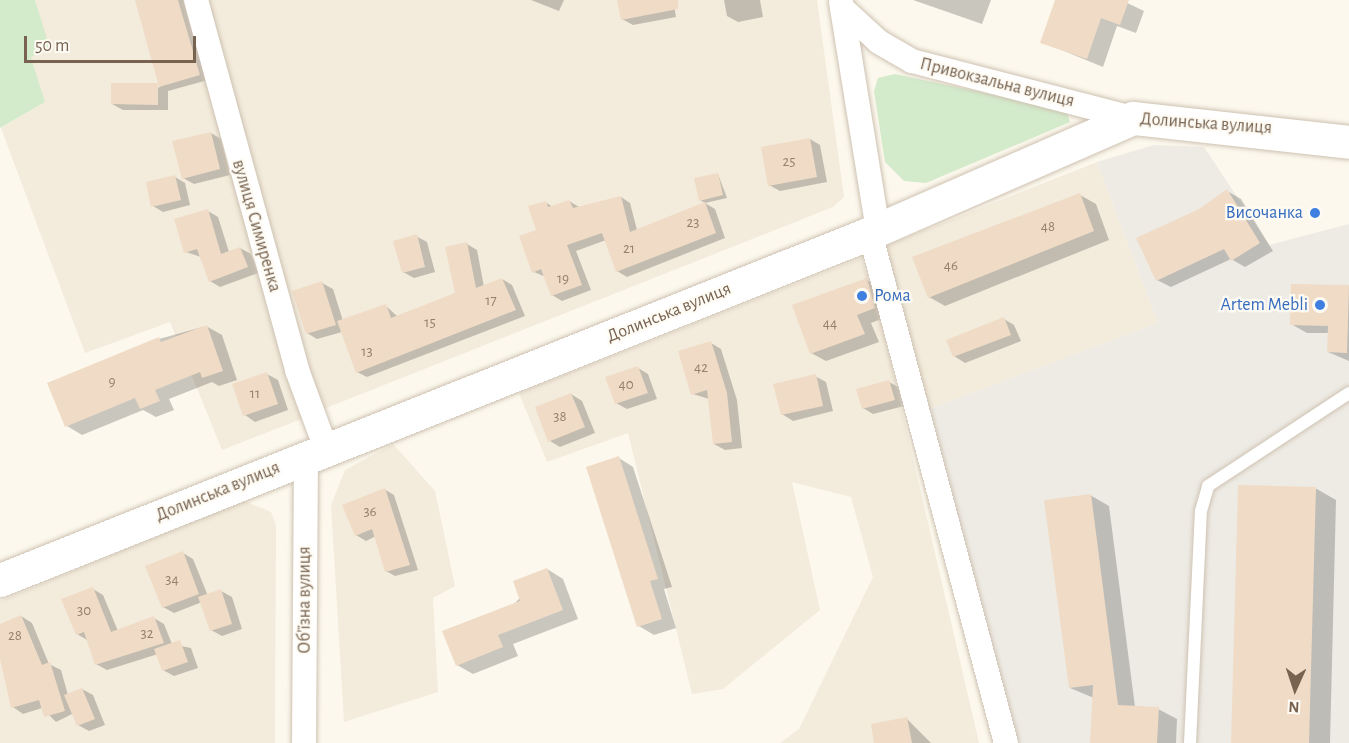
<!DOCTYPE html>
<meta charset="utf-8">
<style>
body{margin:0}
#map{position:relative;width:1349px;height:743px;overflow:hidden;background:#fcf8ed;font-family:"Alegreya Sans",sans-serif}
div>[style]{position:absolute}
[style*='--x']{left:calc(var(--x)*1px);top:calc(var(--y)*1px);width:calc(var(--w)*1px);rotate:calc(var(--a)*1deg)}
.residential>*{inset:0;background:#f3ebdc}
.industrial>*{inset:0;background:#eeebe5}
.green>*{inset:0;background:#d3eacb}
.shadow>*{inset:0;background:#0003}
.building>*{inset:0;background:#f0dcc6}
.roads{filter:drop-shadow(0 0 2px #cec2b2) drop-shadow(0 0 2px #cec2b2)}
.service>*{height:12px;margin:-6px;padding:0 6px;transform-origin:6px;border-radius:6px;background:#fff}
.minor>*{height:24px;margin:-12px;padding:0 12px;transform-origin:12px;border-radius:12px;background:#fff}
.secondary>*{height:33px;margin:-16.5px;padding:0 16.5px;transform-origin:16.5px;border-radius:16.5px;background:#fff}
.dots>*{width:16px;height:16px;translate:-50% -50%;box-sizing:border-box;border:3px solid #fefbf4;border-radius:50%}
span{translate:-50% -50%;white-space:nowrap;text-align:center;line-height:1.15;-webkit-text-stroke:4.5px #fefbf4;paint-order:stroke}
.number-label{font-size:15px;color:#95816e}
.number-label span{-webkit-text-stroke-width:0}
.street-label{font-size:18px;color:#776350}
.shop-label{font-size:18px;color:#366cbe}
.right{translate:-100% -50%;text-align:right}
.left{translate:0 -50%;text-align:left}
.north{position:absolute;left:1265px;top:659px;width:60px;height:60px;-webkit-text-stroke:4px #fefbf4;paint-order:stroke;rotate:183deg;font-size:16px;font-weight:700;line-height:24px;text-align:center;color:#776350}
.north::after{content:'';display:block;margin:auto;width:21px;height:27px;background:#776350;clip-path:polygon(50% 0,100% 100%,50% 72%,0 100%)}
.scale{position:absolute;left:24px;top:36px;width:172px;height:27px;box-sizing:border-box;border:3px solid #776350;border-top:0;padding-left:8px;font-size:18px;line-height:21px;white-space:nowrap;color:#776350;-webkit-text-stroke:4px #fefbf4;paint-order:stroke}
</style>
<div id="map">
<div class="residential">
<i style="clip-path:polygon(35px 0,187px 0,309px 416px,222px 450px,170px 322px,85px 353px,1px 128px,45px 102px,31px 57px,49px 49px)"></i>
<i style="clip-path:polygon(208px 0,817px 0,844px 197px,833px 207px,321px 410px)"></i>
<i style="clip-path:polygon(1097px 162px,1158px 323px,927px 410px,882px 247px)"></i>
<i style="clip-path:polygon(861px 258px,878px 307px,979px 743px,780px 743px,799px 729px,873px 577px,851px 497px,792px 482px,820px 610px,723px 689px,692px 694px,628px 433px,547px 462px,519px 393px)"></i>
<i style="clip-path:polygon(393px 444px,435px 491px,455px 586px,433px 598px,438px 692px,344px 722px,331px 505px,345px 470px)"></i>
<i style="clip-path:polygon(245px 501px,271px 512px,276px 525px,275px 743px,0 743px,0 601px)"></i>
</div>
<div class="industrial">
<i style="clip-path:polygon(1154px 145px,1204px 147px,1269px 245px,1349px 224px,1349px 743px,1017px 743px,927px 410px,1158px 323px,1097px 162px)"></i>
</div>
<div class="green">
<i style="clip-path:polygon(0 0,35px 0,50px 49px,31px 57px,45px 102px,0 128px)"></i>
<i style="clip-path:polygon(895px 74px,1066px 110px,1070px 122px,926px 183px,904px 181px,885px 162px,874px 91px,878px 78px)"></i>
</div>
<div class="shadow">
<i style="clip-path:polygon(136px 0,185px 0,208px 80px,168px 91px,168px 110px,123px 110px,112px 104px,160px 87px)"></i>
<i style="clip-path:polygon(531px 0,564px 0,559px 11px)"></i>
<i style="clip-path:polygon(619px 0,673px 0,676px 17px,633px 25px,622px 19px)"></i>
<i style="clip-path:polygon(724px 0,760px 0,763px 17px,738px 22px,727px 16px)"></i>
<i style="clip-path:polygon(913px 0,991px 0,982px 24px)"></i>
<i style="clip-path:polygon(1057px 0,1121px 0,1144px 11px,1136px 33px,1117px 26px,1103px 67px,1042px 42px)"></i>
<i style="clip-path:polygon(211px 133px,221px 139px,230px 175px,194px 184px,183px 178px)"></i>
<i style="clip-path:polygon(810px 139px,820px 145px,827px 182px,780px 191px,769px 185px)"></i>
<i style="clip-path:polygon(718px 174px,727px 198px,705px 203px,700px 200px)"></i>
<i style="clip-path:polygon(175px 177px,185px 183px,190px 205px,163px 212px,153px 206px)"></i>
<i style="clip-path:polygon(1227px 191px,1241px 199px,1273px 251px,1245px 267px,1231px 259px,1171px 287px,1157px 280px,1200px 210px)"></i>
<i style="clip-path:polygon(1080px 195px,1096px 204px,1109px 240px,945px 306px,929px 297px)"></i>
<i style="clip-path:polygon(621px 197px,630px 203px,637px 230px,705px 203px,715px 209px,725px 238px,627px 277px,617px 271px,606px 240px,576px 251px,591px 290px,562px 301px,552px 295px,546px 277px,534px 272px,545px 202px,553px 207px,569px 201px,579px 207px)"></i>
<i style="clip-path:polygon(208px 211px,218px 217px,229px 252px,240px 248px,251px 254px,258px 273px,220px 287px,210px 281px,201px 257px,186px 252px)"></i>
<i style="clip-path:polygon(416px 236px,427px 242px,435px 272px,414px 278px,403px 272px)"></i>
<i style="clip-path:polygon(467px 244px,477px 250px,484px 287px,502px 279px,512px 285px,525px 316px,367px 377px,357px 372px,342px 332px,317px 339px,307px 333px,322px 283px,333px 289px,343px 321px,386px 306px,398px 317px,456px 294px)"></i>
<i style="clip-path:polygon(867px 280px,882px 288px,889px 316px,871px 323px,879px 342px,826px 361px,811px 353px)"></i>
<i style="clip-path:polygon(1292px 285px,1349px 286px,1349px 361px,1328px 352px,1329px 333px,1307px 333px,1291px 324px)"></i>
<i style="clip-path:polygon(1004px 319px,1014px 325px,1021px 341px,965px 363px,954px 356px)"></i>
<i style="clip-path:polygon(206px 326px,222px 335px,237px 380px,219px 386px,212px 382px,169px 399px,174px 410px,156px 417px,143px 410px,82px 435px,67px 426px,159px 339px)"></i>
<i style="clip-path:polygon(711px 343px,721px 349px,737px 400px,742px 448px,725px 450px,714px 444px,709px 399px,693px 394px)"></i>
<i style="clip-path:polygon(638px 368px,648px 374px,657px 399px,627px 409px,616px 403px)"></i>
<i style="clip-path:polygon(267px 374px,278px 380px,288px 410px,255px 422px,245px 415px)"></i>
<i style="clip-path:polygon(815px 376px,826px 382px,833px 411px,793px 421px,782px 414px)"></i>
<i style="clip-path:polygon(889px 382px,900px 388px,904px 406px,873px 414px,863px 408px)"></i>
<i style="clip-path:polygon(571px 394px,582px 401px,595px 433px,560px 447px,550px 441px)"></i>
<i style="clip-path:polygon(619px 458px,633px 467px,672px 587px,664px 589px,676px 628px,654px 635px,639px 626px)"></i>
<i style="clip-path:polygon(1315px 488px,1336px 500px,1330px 743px,1232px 743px)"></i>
<i style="clip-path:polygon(384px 489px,394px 495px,418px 570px,395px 576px,386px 571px,376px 536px,366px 541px,356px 535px)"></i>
<i style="clip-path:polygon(1090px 495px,1109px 506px,1135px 707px,1158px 709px,1177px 719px,1176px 743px,1091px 743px,1094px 698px,1070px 688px)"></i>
<i style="clip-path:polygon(183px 553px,193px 559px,208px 596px,221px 591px,232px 597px,242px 629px,222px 636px,211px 630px,202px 602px,174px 613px,163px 607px)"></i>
<i style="clip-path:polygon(547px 569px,563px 579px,578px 619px,513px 644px,518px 656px,473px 674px,457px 665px)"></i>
<i style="clip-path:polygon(93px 589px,103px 595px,118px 631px,154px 618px,164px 624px,172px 644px,191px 648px,198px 668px,174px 676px,163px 670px,158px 654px,107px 670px,96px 664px,87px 640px,77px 634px)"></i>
<i style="clip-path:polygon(21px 616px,32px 623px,49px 664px,61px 670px,68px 695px,82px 689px,93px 695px,105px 725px,89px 731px,78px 725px,74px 713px,56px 722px,42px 708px,23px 714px,13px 707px,0 655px,0 625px)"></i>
<i style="clip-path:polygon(907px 719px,931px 743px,876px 743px)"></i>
</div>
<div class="building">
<i style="clip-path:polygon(135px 0,178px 0,200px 75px,159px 87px)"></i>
<i style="clip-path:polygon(617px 0,678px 0,678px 9px,621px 20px)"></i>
<i style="clip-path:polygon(1055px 0,1129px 0,1120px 25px,1101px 18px,1087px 59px,1040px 43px)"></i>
<i style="clip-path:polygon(111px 83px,158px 83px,158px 105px,111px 104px)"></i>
<i style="clip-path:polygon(211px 132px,220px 169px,182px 179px,172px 141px)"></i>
<i style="clip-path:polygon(810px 138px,817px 177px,768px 186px,761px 147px)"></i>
<i style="clip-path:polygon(718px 173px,723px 195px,699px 201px,694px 178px)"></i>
<i style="clip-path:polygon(175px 175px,181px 200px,151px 207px,146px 182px)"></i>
<i style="clip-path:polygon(1227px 189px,1260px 243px,1231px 261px,1224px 249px,1156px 281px,1136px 238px,1199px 209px)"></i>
<i style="clip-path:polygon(1080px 193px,1094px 231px,928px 298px,912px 257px)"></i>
<i style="clip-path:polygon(621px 196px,630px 232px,705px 202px,716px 233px,616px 272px,602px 233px,567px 245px,582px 285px,551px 296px,541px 269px,532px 273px,519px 236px,536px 230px,528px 206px,546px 201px,548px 207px,569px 200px,573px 208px)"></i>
<i style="clip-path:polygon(208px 209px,221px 254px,240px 247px,248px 267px,209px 282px,197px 249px,184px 253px,174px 219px)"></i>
<i style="clip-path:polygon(417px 234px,425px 267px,402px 273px,393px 241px)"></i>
<i style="clip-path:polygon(467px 242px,476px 288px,502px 278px,516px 310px,356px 373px,337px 321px,386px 304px,391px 318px,455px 293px,445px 247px)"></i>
<i style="clip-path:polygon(867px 278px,875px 308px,857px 315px,865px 334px,810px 354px,792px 305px)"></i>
<i style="clip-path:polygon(322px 281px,336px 325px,306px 334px,292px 291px)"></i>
<i style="clip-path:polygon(1291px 284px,1349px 285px,1347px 353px,1327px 352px,1328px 326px,1290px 325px)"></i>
<i style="clip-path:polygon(1004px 317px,1011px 335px,953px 357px,946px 340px)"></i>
<i style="clip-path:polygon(207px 325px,223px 371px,202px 378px,200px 372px,155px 390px,160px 401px,140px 409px,135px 398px,65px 427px,47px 383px,159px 337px,161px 342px)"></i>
<i style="clip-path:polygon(711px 341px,727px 393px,732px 442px,713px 444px,707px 390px,691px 395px,678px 351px)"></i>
<i style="clip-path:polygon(638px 366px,648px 393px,615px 404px,605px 377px)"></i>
<i style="clip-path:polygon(267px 372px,278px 404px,243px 416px,232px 384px)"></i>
<i style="clip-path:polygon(816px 374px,823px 406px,781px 415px,773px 384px)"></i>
<i style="clip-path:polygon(889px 380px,895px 400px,862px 409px,856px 389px)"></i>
<i style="clip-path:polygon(571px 393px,585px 427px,548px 442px,535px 407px)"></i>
<i style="clip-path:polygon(619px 456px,658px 579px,650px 581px,662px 619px,637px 627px,586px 467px)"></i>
<i style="clip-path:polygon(1238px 485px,1316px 487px,1309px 743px,1231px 743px)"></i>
<i style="clip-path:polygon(385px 488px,410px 565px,385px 572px,372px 529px,355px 536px,342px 505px)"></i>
<i style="clip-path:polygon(1091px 494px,1118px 705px,1159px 707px,1157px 743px,1090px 743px,1093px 685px,1069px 688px,1044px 500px)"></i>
<i style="clip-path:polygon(183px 551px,199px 594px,162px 608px,145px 566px)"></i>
<i style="clip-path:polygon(547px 568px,563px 610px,498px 635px,503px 647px,456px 666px,442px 631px,520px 601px,513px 581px)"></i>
<i style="clip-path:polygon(93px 587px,111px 632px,154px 616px,164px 643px,95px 665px,84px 632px,76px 635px,61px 599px)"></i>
<i style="clip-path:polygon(221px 589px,232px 624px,210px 631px,198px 597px)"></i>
<i style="clip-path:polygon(21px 615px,42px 665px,50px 662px,65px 711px,44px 717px,39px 700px,11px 708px,0 659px,0 624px)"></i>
<i style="clip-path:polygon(180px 640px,188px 662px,162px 671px,154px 649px)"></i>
<i style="clip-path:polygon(82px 688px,95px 719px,77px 726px,64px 695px)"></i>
<i style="clip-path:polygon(907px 717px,912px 743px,874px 743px,871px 724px)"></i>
</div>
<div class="roads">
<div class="service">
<i style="--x:1190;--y:743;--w:232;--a:-87.3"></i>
<i style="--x:1201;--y:511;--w:26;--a:-74"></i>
<i style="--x:1208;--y:486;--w:169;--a:-33.4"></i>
</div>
<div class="minor">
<i style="--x:196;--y:0;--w:384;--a:74.7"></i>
<i style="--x:297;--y:370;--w:84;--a:69.8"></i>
<i style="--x:841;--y:2;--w:231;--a:80.8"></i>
<i style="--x:842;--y:8;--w:50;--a:42.6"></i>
<i style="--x:879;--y:42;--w:38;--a:30"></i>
<i style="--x:912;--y:61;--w:228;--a:14.5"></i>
<i style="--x:870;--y:233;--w:528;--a:75.07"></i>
<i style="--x:304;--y:743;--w:286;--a:-89.6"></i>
</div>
<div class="secondary">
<i style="--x:0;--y:580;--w:937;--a:-21.74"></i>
<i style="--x:870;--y:233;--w:287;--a:-23.6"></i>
<i style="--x:1133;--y:118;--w:217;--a:6.3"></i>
</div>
</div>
<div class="dots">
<i style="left:1315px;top:213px;background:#3f7fe0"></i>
<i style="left:862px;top:296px;background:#3f7fe0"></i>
<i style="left:1320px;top:305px;background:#3f7fe0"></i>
</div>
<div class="number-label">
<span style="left:789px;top:162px">25</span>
<span style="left:693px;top:223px">23</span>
<span style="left:1048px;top:227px">48</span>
<span style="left:629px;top:249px">21</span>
<span style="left:951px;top:266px">46</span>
<span style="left:563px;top:279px">19</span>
<span style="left:491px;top:301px">17</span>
<span style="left:430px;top:323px">15</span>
<span style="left:830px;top:324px">44</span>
<span style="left:367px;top:352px">13</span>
<span style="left:701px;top:368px">42</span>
<span style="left:112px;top:382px">9</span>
<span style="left:626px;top:385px">40</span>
<span style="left:255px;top:394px">11</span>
<span style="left:560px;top:417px">38</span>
<span style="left:370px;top:512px">36</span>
<span style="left:172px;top:580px">34</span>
<span style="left:84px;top:611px">30</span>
<span style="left:147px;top:634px">32</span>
<span style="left:15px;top:636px">28</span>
</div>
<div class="street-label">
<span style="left:997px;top:83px;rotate:14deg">Привокзальна вулиця</span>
<span style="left:1206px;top:124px;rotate:4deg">Долинська вулиця</span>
<span style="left:256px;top:226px;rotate:74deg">вулиця Симиренка</span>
<span style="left:669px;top:313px;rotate:-22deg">Долинська вулиця</span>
<span style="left:218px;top:492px;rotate:-22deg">Долинська вулиця</span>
<span style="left:305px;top:600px;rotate:-90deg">Обʼїзна вулиця</span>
</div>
<div class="shop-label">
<span class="right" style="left:1303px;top:213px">Височанка</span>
<span class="left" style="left:874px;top:296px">Рома</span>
<span class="right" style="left:1308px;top:305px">Artem Mebli</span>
</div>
<div class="north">N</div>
<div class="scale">50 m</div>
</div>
